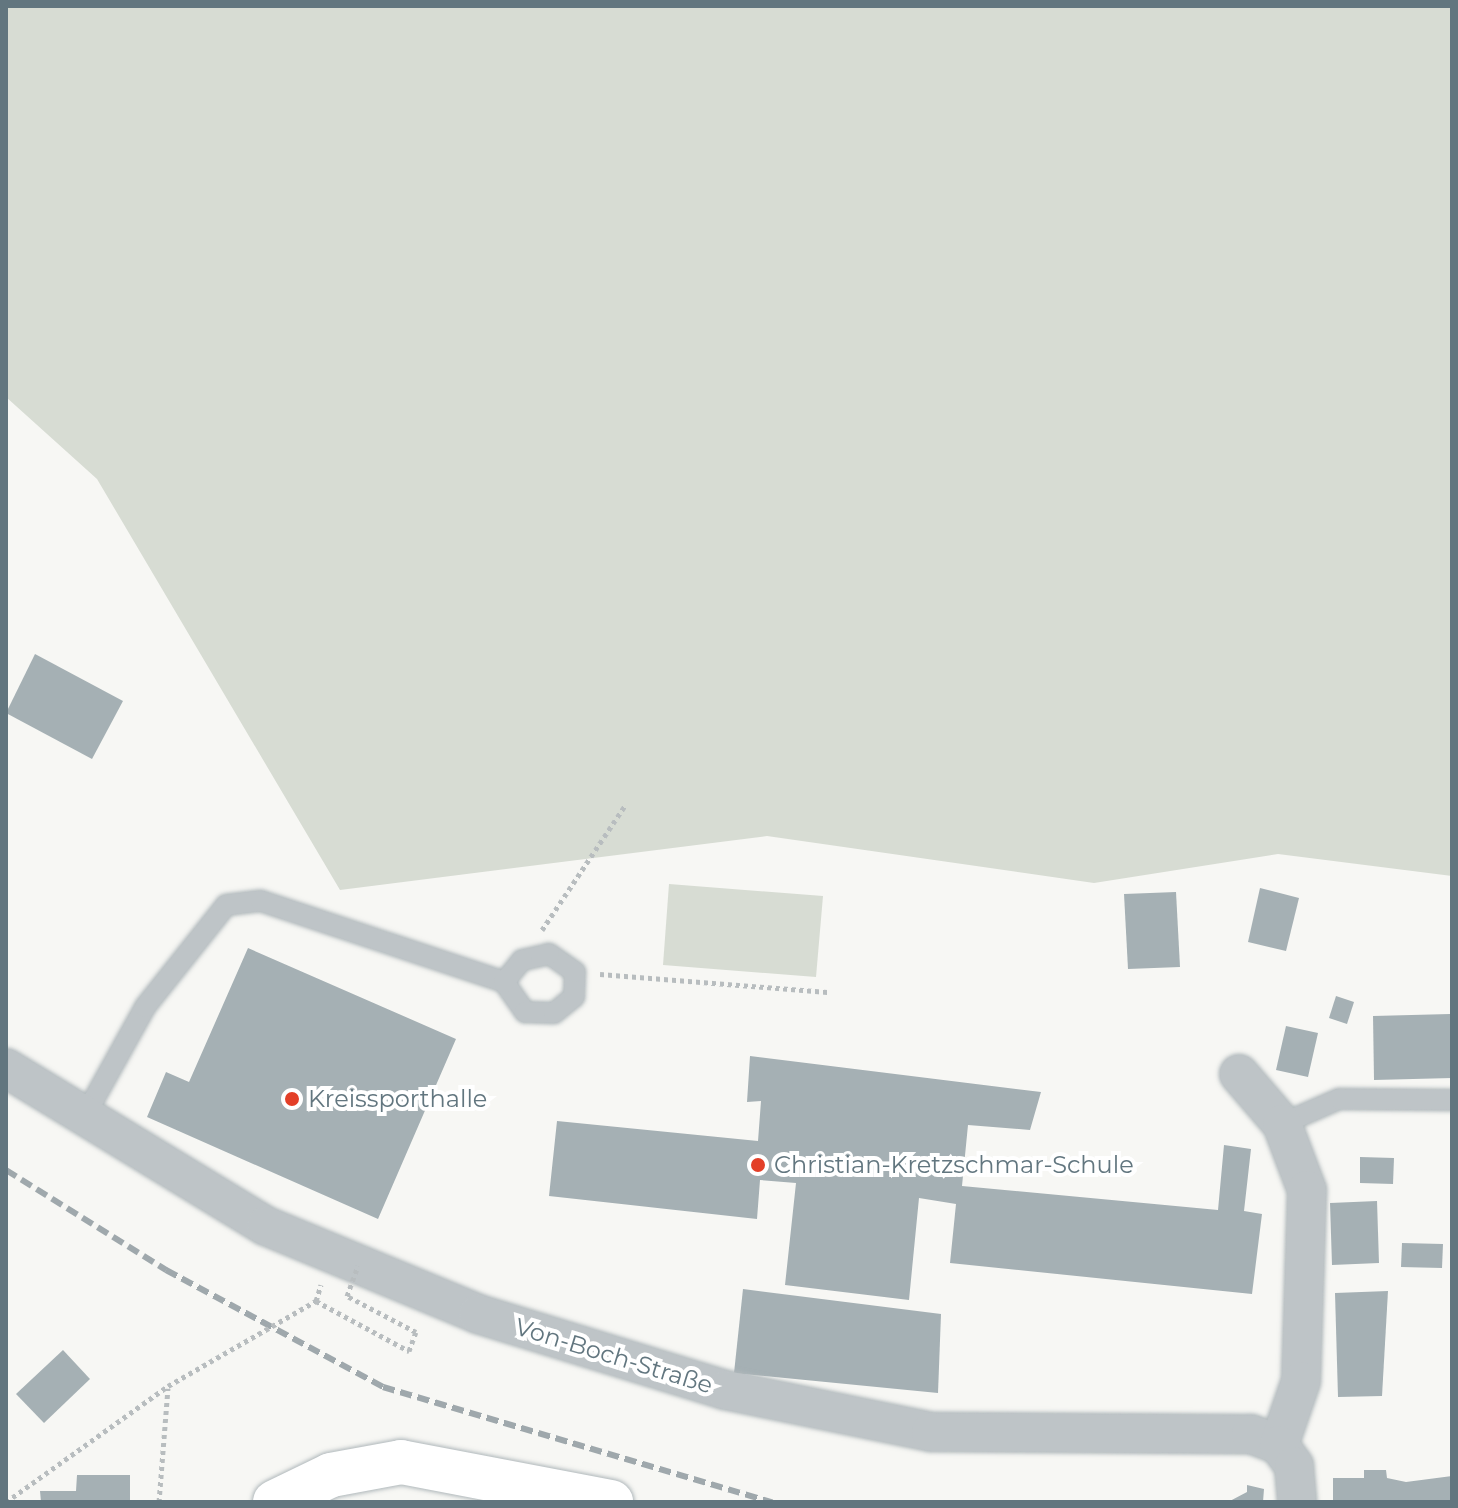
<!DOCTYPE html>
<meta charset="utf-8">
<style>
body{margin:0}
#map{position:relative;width:1458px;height:1508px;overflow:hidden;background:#f7f7f4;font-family:Montserrat,sans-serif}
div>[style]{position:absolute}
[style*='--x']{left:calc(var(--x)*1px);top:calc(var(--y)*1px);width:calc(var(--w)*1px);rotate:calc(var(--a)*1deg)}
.green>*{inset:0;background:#d7dcd3}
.building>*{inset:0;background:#a5b0b4}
.path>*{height:5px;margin-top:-2.5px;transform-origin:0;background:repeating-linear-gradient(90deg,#b8bdbf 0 4px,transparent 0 8px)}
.roads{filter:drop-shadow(0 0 2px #b0b8bb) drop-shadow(0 0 2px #b0b8bb)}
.lane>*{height:20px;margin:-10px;padding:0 10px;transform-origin:10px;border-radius:10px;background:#bec4c7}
.street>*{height:38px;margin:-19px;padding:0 19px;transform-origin:19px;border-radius:19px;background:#bec4c7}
.secondary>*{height:44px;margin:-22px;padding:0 22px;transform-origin:22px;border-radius:22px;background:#fff}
.rail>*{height:6px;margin-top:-3px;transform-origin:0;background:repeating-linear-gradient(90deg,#9fa8ac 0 12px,transparent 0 18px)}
.path-bridge>*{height:5px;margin-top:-2.5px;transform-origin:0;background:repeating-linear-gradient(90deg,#b8bdbf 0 4px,transparent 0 8px)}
.dots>*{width:22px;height:22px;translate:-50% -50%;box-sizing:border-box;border:4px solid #fff;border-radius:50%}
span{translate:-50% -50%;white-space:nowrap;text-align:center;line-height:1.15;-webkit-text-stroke:8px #fff;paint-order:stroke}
.poi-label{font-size:24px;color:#62767f}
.left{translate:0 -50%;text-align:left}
.street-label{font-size:24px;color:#62767f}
.frame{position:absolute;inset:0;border:8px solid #62767f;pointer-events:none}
</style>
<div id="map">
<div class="green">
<i style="clip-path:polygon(6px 6px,1452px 6px,1452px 876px,1278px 854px,1094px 883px,767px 836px,340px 890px,97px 479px,6px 397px)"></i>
<i style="clip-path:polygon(669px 884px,823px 896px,816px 977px,663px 965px)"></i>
</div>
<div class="building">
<i style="clip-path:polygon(35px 654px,123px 701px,92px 759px,6px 713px)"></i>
<i style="clip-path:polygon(1260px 888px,1299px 898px,1286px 951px,1248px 942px)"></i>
<i style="clip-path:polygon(1176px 892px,1180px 967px,1128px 969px,1124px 894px)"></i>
<i style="clip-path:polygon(248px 948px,456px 1039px,378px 1219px,147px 1117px,166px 1072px,189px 1082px)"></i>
<i style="clip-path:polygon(1336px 996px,1354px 1002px,1347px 1024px,1329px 1018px)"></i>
<i style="clip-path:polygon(1450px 1014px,1452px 1078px,1374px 1080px,1373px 1016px)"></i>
<i style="clip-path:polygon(1286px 1026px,1318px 1033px,1308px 1077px,1276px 1070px)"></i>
<i style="clip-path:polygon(750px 1056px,1041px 1092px,1030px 1130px,968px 1125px,962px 1186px,1218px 1210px,1224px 1145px,1251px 1149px,1244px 1211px,1262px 1214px,1252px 1294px,950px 1263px,956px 1204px,919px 1198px,909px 1300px,785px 1285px,796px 1183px,760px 1180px,757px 1219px,549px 1196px,557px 1121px,758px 1141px,761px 1101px,747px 1102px)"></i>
<i style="clip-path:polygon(1360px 1157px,1394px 1158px,1393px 1184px,1360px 1183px)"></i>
<i style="clip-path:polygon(1377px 1201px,1379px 1263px,1332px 1265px,1330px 1203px)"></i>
<i style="clip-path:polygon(1402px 1243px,1443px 1244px,1442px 1268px,1401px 1267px)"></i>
<i style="clip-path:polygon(743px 1289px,941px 1314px,938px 1393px,734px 1373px)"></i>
<i style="clip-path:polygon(1388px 1291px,1382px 1396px,1338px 1397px,1335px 1293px)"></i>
<i style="clip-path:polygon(63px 1350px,90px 1379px,44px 1423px,16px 1394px)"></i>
<i style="clip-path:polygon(1364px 1470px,1386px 1470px,1387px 1478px,1406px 1482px,1452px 1476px,1452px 1502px,1333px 1502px,1333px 1478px,1364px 1478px)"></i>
<i style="clip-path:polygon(77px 1475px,130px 1475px,130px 1502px,41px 1502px,40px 1491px,76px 1491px)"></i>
<i style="clip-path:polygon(1247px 1485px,1264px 1489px,1263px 1502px,1228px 1502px,1247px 1492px)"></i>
</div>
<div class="path">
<i style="--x:542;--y:930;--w:151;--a:-56.3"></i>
<i style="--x:600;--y:974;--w:228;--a:4.5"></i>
<i style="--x:316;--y:1301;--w:17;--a:-73"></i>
<i style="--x:6;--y:1502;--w:199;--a:-35.6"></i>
<i style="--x:159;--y:1502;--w:114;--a:-85.5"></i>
</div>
<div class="roads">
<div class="lane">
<i style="--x:83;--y:1119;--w:128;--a:-61"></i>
<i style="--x:145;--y:1007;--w:130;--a:-51.5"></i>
<i style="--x:226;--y:905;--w:35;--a:-7"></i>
<i style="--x:261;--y:901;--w:256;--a:18.4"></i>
<i style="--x:504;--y:982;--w:37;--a:55"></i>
<i style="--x:525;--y:1012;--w:29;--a:2"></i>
<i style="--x:554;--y:1013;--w:26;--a:-39"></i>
<i style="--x:574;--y:997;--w:25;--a:-88"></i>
<i style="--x:575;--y:972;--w:32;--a:-145"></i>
<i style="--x:549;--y:954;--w:28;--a:167"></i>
<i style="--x:522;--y:960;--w:28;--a:129"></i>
<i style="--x:1282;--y:1124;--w:62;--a:-23.7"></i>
<i style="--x:1339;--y:1099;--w:113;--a:0.5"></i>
</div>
<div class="street">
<i style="--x:6;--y:1068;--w:304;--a:31.3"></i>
<i style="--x:266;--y:1226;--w:230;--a:22.5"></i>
<i style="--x:478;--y:1314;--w:258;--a:17.1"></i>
<i style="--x:725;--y:1390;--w:210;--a:11.5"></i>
<i style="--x:931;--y:1432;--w:320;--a:0.4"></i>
<i style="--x:1251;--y:1434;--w:30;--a:21"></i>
<i style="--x:1239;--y:1074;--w:66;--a:49.3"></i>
<i style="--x:1282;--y:1124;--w:71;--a:69.3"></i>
<i style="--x:1307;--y:1190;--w:191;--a:91.8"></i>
<i style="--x:1301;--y:1381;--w:68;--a:109"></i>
<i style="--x:1279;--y:1445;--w:26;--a:54"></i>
<i style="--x:1294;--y:1466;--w:36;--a:85"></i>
</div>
<div class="secondary">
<i style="--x:275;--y:1502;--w:62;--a:-25.7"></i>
<i style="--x:331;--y:1475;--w:71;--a:-10.5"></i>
<i style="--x:401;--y:1462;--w:214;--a:10.8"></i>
</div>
</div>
<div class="rail">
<i style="--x:6;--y:1170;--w:189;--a:32"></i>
<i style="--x:166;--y:1270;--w:247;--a:28.3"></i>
<i style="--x:383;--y:1387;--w:406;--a:16.5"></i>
</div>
<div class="path-bridge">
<i style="--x:168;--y:1386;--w:171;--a:-29.9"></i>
<i style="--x:316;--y:1301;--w:106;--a:28.3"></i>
<i style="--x:409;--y:1351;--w:20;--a:-70"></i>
<i style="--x:416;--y:1332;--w:78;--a:-152.4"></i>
<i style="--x:347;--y:1296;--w:32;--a:-70"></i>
</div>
<div class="dots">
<i style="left:292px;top:1099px;background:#e33f28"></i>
<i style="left:758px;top:1165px;background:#e33f28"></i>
</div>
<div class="poi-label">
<span class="left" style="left:308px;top:1099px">Kreissporthalle</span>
<span class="left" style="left:774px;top:1165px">Christian-Kretzschmar-Schule</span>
</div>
<div class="street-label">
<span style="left:614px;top:1356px;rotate:17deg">Von-Boch-Straße</span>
</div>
<div class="frame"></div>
</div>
